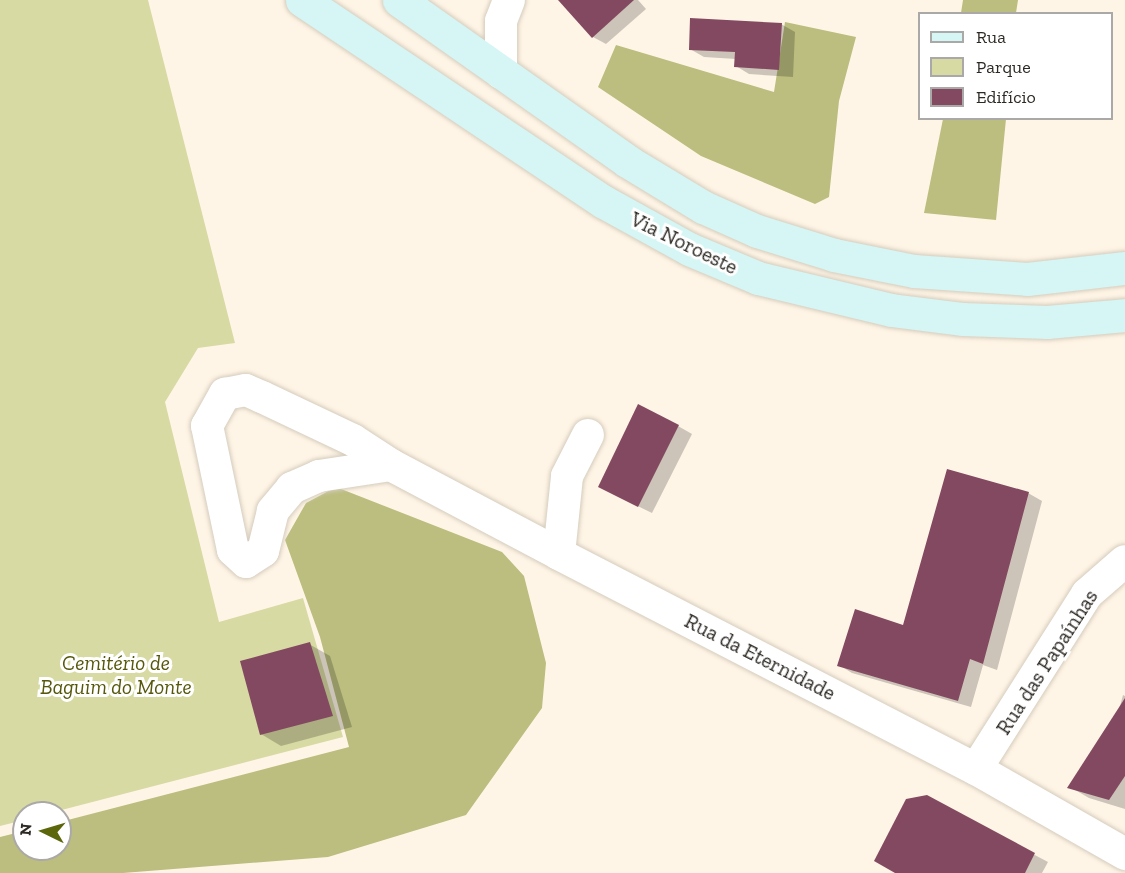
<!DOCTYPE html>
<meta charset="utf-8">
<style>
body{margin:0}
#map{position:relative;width:1125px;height:873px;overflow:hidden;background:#fff5e6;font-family:"Zilla Slab",serif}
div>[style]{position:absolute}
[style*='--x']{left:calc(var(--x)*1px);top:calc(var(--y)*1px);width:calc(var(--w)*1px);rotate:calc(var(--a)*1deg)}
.green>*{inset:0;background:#d7daa3}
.forest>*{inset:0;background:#bbbe7e}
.shadow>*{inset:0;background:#0003}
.building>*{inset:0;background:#834960}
.roads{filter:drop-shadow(0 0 2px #d5ccbd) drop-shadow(0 0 2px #d5ccbd)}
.minor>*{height:32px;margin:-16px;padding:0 16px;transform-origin:16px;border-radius:16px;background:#fff}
.secondary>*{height:33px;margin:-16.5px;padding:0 16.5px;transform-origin:16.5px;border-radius:16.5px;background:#d5f6f4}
span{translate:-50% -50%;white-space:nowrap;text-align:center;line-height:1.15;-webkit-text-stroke:6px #fff;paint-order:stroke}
.street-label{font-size:21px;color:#2d2924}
.park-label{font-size:21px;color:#56570b;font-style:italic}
.legend{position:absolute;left:918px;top:12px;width:195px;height:108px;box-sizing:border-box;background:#fff;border:2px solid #aba9a7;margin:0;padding:8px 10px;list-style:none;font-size:18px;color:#2d2924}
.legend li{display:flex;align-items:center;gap:12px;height:30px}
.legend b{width:30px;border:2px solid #aba9a7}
.north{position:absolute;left:12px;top:801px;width:60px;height:60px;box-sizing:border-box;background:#fff;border:2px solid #aba9a7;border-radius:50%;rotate:275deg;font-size:16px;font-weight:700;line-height:24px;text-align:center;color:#2d2924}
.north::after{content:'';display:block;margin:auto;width:21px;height:27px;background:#5c670c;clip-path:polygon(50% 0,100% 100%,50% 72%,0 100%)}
</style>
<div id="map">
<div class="green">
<i style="clip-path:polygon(0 0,148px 0,235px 343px,198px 348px,165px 402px,219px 622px,303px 598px,343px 737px,50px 813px,24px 813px,24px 820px,0 826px)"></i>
</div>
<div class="forest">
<i style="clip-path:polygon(963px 0,1018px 0,1016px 13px,961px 13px)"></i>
<i style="clip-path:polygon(785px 22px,856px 37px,839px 101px,829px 197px,815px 204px,701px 156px,598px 87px,616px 45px,774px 92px)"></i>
<i style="clip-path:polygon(943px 119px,1006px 119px,996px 220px,924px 213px)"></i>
<i style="clip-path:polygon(336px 487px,502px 552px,524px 576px,546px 663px,542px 708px,466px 815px,328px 857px,123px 873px,0 873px,0 837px,24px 831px,24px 849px,60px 849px,60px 822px,349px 747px,320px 637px,285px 540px,306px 503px)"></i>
</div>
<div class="shadow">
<i style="clip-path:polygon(560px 0,638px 0,646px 9px,606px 44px,593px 37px)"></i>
<i style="clip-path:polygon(781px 24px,795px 32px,793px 77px,749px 74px,736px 66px,736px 59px,704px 57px,690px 49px)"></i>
<i style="clip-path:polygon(678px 426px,692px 434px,652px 513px,613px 494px)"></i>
<i style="clip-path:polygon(1028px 493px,1042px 501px,997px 670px,983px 665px,971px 707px,852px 673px,839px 665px,904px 627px)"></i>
<i style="clip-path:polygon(309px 644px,330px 656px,352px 727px,281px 746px,261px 734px)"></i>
<i style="clip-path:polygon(1123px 695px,1125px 696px,1125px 809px,1089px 798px,1070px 787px,1119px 710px)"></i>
<i style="clip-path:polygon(926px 797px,1048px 862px,1042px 873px,898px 873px)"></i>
</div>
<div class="building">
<i style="clip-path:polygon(558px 0,634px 0,592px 38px)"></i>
<i style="clip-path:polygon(690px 18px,782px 23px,779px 70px,734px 67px,735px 52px,689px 50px)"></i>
<i style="clip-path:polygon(638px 404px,679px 425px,638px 507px,598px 487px)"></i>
<i style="clip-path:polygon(947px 469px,1029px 492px,983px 664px,970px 659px,958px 701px,837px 666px,855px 609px,903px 625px)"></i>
<i style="clip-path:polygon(310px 642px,333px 716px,260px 735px,240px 661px)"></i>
<i style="clip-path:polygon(1125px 698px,1125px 776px,1109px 800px,1067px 788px)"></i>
<i style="clip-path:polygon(927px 795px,1035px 853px,1025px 873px,895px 873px,874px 861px,906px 799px)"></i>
</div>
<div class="roads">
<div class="minor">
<i style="--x:501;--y:73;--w:52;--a:-90"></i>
<i style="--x:501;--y:21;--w:22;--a:-69"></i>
<i style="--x:391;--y:465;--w:73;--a:171.3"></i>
<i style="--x:319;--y:476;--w:30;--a:156"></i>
<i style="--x:292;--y:488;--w:30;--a:130"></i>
<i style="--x:273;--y:511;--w:41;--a:104"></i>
<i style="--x:263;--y:551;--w:20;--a:147"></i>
<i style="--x:246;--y:562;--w:18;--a:-137"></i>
<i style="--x:233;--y:550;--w:127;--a:-101.8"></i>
<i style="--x:207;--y:426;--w:37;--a:-61"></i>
<i style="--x:225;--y:394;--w:21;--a:-11"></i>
<i style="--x:246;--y:390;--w:17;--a:24"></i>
<i style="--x:262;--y:397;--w:101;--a:25.3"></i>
<i style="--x:353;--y:440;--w:45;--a:33.3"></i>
<i style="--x:391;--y:465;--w:190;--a:27.9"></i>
<i style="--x:559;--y:554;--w:469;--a:27.3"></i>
<i style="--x:976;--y:769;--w:172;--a:29.7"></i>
<i style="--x:559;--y:554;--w:78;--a:-84.1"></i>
<i style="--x:567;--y:476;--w:46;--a:-62.9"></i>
<i style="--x:976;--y:769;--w:207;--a:-57.6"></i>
<i style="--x:1087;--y:594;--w:50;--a:-41"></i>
</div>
<div class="secondary">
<i style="--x:302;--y:0;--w:363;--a:33.8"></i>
<i style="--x:604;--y:202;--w:97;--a:28.9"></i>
<i style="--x:689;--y:249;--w:75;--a:22.8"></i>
<i style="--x:758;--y:278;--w:137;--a:13.5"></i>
<i style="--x:891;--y:310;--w:73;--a:7.1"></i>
<i style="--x:963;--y:319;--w:84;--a:2"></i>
<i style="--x:1047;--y:322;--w:78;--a:-5.1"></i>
<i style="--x:399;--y:0;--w:279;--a:35.2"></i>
<i style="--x:627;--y:161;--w:89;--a:31.2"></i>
<i style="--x:703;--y:207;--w:59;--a:24"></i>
<i style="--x:757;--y:231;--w:81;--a:17.3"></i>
<i style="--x:834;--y:255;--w:82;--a:11.3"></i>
<i style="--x:914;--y:271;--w:113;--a:4"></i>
<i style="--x:1027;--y:279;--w:99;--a:-6.4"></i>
</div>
</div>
<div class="street-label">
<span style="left:684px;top:243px;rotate:26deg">Via Noroeste</span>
<span style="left:760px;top:657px;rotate:27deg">Rua da Eternidade</span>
<span style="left:1047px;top:662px;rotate:-57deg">Rua das Papaínhas</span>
</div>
<div class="park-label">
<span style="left:116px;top:675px">Cemitério de<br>Baguim do Monte</span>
</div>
<ul class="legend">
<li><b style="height:8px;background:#d5f6f4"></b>Rua</li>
<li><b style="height:16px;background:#d7daa3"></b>Parque</li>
<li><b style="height:16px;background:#834960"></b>Edifício</li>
</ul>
<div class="north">N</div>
</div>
